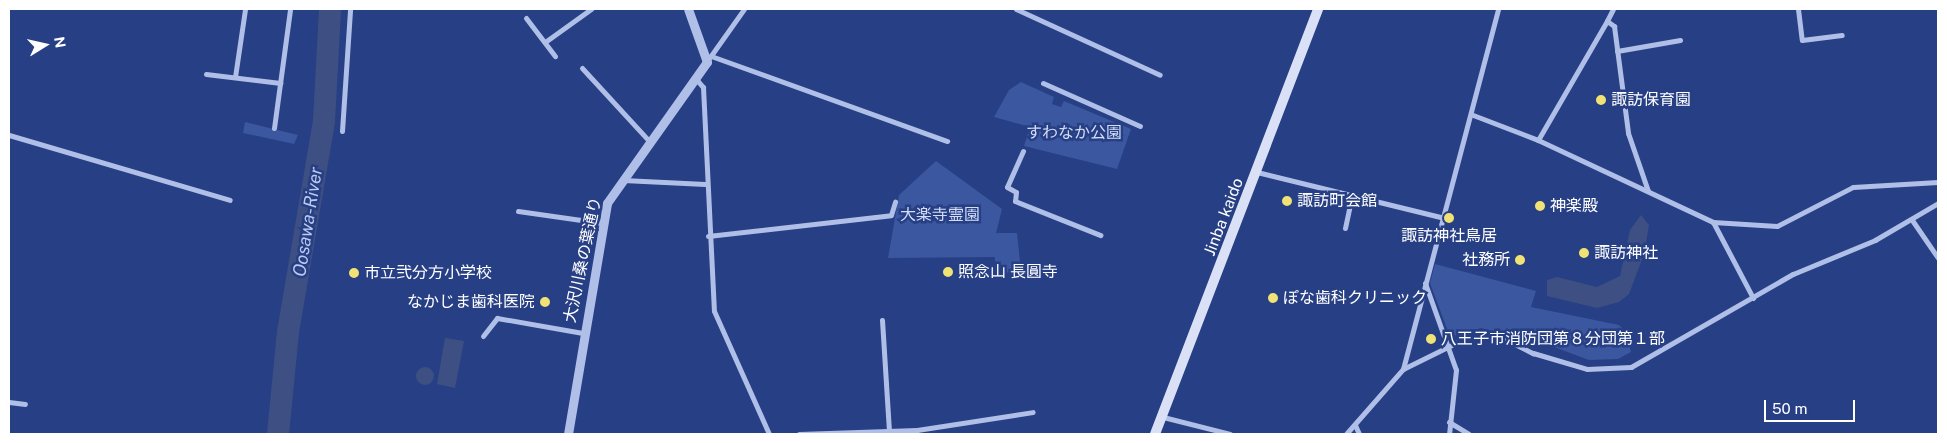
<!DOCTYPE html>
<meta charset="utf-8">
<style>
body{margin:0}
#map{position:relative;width:1947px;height:443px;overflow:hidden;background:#273f84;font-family:"Public Sans","Noto Sans JP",sans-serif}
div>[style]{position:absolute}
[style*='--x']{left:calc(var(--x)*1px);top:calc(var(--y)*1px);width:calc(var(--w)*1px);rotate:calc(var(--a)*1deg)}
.green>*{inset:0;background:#3b57a0}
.water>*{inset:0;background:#3e5083}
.round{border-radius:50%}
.river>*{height:22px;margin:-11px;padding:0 11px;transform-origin:11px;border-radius:11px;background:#3e5083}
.minor>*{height:5px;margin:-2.5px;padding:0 2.5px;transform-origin:2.5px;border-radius:2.5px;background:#b0bfe7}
.tertiary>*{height:9px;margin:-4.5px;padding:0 4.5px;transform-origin:4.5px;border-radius:4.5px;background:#b0bfe7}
.secondary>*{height:10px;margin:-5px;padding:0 5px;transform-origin:5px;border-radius:5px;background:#dae1f7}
.dots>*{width:14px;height:14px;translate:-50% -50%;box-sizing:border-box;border:2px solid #273f84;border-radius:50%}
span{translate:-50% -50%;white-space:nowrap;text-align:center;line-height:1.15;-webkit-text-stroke:5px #273f84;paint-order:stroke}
.poi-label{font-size:16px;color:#fff}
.left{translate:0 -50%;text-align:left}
.right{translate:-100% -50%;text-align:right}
.park-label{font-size:16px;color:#d4ddf6}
.street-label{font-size:16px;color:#fff}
.water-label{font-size:18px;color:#bccaef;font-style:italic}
.frame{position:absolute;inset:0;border:10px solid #fff;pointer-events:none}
.north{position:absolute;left:20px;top:20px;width:50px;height:50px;-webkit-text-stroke:4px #273f84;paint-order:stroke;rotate:80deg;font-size:14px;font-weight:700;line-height:20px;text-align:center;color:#fff}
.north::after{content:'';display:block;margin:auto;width:18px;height:22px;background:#fff;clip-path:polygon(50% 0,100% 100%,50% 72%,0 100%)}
.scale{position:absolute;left:1764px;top:400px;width:91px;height:22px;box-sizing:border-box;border:2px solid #fff;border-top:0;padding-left:6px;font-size:15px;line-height:18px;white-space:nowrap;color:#fff;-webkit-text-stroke:4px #273f84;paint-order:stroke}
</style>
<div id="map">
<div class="green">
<i style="clip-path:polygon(1021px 82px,1054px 97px,1052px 104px,1061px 107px,1064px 101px,1131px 129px,1117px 169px,1024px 146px,1030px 127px,994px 117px,1009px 90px)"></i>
<i style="clip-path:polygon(245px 122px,298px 135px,294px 144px,243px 133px)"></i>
<i style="clip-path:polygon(936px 161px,1002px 209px,996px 233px,1017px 233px,1021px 271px,995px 274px,995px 257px,888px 258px,899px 195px)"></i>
<i style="clip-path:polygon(1435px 264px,1536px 291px,1531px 307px,1619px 325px,1626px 332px,1631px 352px,1618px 359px,1589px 360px,1522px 335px,1521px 339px,1481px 328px,1450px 337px,1430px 283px)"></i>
</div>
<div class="water">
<i style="clip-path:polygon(1641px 215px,1649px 225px,1644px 254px,1629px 294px,1619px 302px,1597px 308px,1547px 296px,1547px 280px,1557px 277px,1597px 287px,1620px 276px,1630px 230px)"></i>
<i style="clip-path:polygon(445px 338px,464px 341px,455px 388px,437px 384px)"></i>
<i class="round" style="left:416px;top:367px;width:18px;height:18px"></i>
</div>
<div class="river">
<i style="--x:278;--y:434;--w:102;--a:-84.4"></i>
<i style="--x:288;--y:332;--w:214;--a:-80.3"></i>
<i style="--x:324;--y:121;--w:112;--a:-86.9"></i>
</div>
<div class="minor">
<i style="--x:1016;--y:9;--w:158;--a:24.6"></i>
<i style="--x:1613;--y:9;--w:13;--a:117"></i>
<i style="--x:1607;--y:21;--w:9;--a:36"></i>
<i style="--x:1614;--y:26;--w:108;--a:82.5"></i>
<i style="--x:1628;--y:133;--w:61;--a:71"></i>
<i style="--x:1798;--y:9;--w:31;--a:83"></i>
<i style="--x:1802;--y:40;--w:40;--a:-7.1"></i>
<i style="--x:526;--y:18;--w:48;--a:52.7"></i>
<i style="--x:545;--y:42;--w:57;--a:-35.7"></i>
<i style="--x:1617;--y:51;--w:64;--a:-9.9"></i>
<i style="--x:711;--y:56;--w:251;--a:19.8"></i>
<i style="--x:710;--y:57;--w:59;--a:-54.7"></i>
<i style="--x:582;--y:68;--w:100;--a:47.4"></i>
<i style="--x:206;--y:74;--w:75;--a:6.9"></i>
<i style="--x:235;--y:77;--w:69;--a:-81.6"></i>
<i style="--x:696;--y:79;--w:11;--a:49"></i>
<i style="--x:703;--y:87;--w:224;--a:87.2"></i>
<i style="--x:714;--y:311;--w:135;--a:65.9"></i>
<i style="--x:1043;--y:83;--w:106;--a:23.9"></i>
<i style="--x:1473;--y:115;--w:70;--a:21"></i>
<i style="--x:1538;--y:140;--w:193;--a:25.1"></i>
<i style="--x:1713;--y:222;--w:86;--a:62.2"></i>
<i style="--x:274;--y:128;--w:120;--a:-82.3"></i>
<i style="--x:342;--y:131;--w:122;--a:-86.2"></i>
<i style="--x:9;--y:135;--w:230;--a:16.4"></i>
<i style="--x:1538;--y:140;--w:138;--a:-59.9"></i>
<i style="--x:1023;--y:151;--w:39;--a:114"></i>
<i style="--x:1007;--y:187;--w:10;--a:29"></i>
<i style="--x:1016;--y:192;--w:9;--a:96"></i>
<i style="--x:1015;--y:201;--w:92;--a:21.8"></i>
<i style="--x:1257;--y:172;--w:193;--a:13.8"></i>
<i style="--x:623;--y:180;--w:82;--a:2.8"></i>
<i style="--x:518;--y:211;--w:85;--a:8.1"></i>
<i style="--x:1912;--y:220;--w:46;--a:55.6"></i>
<i style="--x:1713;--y:222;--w:64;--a:3.6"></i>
<i style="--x:1777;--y:226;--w:85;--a:-27.2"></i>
<i style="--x:1853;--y:187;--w:85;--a:-3.4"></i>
<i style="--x:1345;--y:228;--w:33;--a:-78"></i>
<i style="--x:708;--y:236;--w:184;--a:-6.5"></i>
<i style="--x:891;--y:215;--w:14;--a:-73"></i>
<i style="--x:1425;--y:283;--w:92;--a:70.4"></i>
<i style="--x:1456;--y:370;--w:64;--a:96.2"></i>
<i style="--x:882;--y:320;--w:111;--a:86.4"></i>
<i style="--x:483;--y:336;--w:23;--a:-52"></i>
<i style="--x:497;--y:318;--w:87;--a:9.9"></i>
<i style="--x:1403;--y:369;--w:372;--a:-75.2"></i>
<i style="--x:9;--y:402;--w:16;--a:7"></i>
<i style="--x:1163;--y:417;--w:69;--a:14.2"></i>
<i style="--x:1449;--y:422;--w:23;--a:31"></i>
<i style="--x:1355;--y:425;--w:10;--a:66"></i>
<i style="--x:799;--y:434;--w:118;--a:-1.9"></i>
<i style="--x:917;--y:430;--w:117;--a:-8.8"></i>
<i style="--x:1346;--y:434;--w:86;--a:-48.8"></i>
<i style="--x:1403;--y:369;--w:70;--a:-26.2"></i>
<i style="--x:1466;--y:338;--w:37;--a:0"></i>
<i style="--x:1503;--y:338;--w:34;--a:27"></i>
<i style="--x:1533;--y:353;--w:56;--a:16.5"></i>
<i style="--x:1587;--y:369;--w:44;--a:-2.6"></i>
<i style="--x:1631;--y:367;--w:187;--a:-29.9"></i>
<i style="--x:1793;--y:274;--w:89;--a:-22.5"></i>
<i style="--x:1875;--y:240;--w:73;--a:-30.4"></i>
</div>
<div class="tertiary">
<i style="--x:568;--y:434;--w:234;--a:-80.4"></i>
<i style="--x:607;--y:203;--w:173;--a:-54.7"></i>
<i style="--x:707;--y:62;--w:56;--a:-109.7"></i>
</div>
<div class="secondary">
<i style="--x:1155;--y:434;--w:455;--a:-69"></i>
</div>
<div class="dots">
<i style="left:1601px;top:100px;background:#f0e275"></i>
<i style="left:1287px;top:201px;background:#f0e275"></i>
<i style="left:1540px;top:206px;background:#f0e275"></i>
<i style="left:1449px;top:218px;background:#f0e275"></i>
<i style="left:1584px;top:253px;background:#f0e275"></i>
<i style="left:1520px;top:260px;background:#f0e275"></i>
<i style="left:948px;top:272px;background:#f0e275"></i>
<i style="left:354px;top:273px;background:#f0e275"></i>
<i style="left:1273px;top:298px;background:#f0e275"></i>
<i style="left:545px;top:302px;background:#f0e275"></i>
<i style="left:1431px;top:339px;background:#f0e275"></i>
</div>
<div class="poi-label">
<span class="left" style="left:1611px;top:100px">諏訪保育園</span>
<span class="left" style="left:1297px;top:201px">諏訪町会館</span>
<span class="left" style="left:1550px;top:206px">神楽殿</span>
<span style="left:1449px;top:236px">諏訪神社鳥居</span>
<span class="left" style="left:1594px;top:253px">諏訪神社</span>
<span class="right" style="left:1510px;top:260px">社務所</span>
<span class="left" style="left:958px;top:272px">照念山 長圓寺</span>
<span class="left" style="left:364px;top:273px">市立弐分方小学校</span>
<span class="left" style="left:1283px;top:298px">ぽな歯科クリニック</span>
<span class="right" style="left:535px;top:302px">なかじま歯科医院</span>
<span class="left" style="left:1441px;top:339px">八王子市消防団第８分団第１部</span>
</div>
<div class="park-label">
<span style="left:1074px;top:133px">すわなか公園</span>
<span style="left:940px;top:215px">大楽寺霊園</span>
</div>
<div class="street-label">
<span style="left:1224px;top:217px;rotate:-69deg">Jinba kaido</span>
<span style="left:583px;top:260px;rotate:-78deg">大沢川桑の葉通り</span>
</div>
<div class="water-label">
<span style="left:308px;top:222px;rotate:-81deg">Oosawa-River</span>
</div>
<div class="frame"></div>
<div class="north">N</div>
<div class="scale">50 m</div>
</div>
